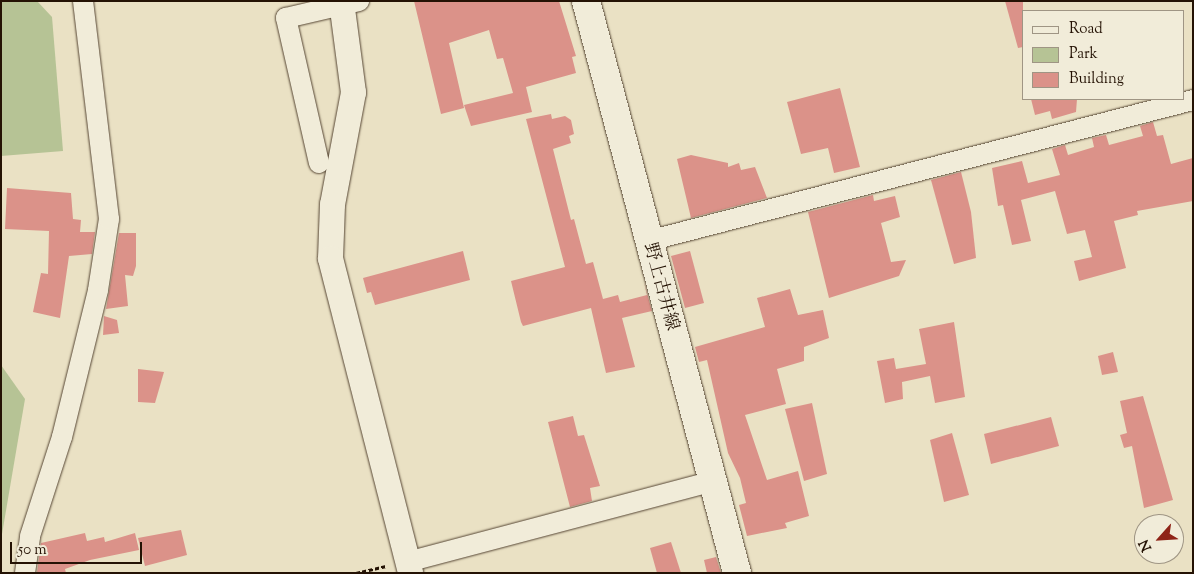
<!DOCTYPE html>
<meta charset="utf-8">
<style>
body{margin:0}
#map{position:relative;width:1194px;height:574px;overflow:hidden;background:#eae1c4;font-family:"Sorts Mill Goudy","Noto Serif JP",serif}
div>[style]{position:absolute}
[style*='--x']{left:calc(var(--x)*1px);top:calc(var(--y)*1px);width:calc(var(--w)*1px);rotate:calc(var(--a)*1deg)}
.green>*{inset:0;background:#b6c395}
.building>*{inset:0;background:#db9289}
.path>*{height:3px;margin-top:-1.5px;transform-origin:0;background:repeating-linear-gradient(90deg,#241204 0 4px,transparent 0 6.5px)}
.roads{filter:drop-shadow(0 0 1px #564634) drop-shadow(0 0 1px #564634)}
.minor>*{height:20px;margin:-10px;padding:0 10px;transform-origin:10px;border-radius:10px;background:#f1ecd9}
.tertiary>*{height:25px;margin:-12.5px;padding:0 12.5px;transform-origin:12.5px;border-radius:12.5px;background:#f1ecd9}
.secondary>*{height:28px;margin:-14px;padding:0 14px;transform-origin:14px;border-radius:14px;background:#f1ecd9}
span{translate:-50% -50%;white-space:nowrap;text-align:center;line-height:1.15;-webkit-text-stroke:4px #f1ecd9;paint-order:stroke}
.street-label{font-size:18px;color:#241204}
.frame{position:absolute;inset:0;border:2px solid #241204;pointer-events:none}
.legend{position:absolute;left:1022px;top:10px;width:162px;height:90px;box-sizing:border-box;background:#f1ecd9;border:1px solid #9f9584;margin:0;padding:6px 9px;list-style:none;font-size:15px;color:#241204}
.legend li{display:flex;align-items:center;gap:10px;height:25px}
.legend b{width:25px;border:1px solid #9f9584}
.north{position:absolute;left:1134px;top:514px;width:50px;height:50px;box-sizing:border-box;background:#f1ecd9;border:1px solid #9f9584;border-radius:50%;rotate:244deg;font-size:14px;font-weight:700;line-height:20px;text-align:center;color:#241204}
.north::after{content:'';display:block;margin:auto;width:18px;height:22px;background:#8f2418;clip-path:polygon(50% 0,100% 100%,50% 72%,0 100%)}
.scale{position:absolute;left:10px;top:542px;width:132px;height:22px;box-sizing:border-box;border:2px solid #241204;border-top:0;padding-left:6px;font-size:15px;line-height:18px;white-space:nowrap;color:#241204;-webkit-text-stroke:4px #f1ecd9;paint-order:stroke}
</style>
<div id="map">
<div class="green">
<i style="clip-path:polygon(1px 1px,37px 1px,52px 17px,63px 151px,1px 156px)"></i>
<i style="clip-path:polygon(1px 365px,25px 399px,1px 540px)"></i>
</div>
<div class="building">
<i style="clip-path:polygon(414px 1px,559px 1px,576px 56px,572px 57px,576px 73px,526px 87px,532px 112px,471px 126px,464px 105px,513px 93px,503px 58px,497px 59px,489px 30px,449px 43px,464px 108px,441px 114px)"></i>
<i style="clip-path:polygon(1005px 1px,1023px 1px,1023px 47px,1018px 48px)"></i>
<i style="clip-path:polygon(840px 88px,860px 167px,834px 173px,828px 148px,801px 154px,787px 102px)"></i>
<i style="clip-path:polygon(1031px 99px,1077px 99px,1076px 112px,1052px 119px,1050px 111px,1035px 115px)"></i>
<i style="clip-path:polygon(551px 114px,552px 119px,565px 116px,571px 120px,574px 134px,569px 136px,571px 143px,553px 149px,571px 220px,574px 219px,586px 264px,593px 262px,603px 299px,618px 295px,620px 302px,647px 295px,644px 282px,652px 311px,622px 318px,635px 367px,606px 373px,591px 308px,523px 326px,521px 322px,511px 281px,565px 267px,526px 119px)"></i>
<i style="clip-path:polygon(1153px 122px,1157px 136px,1163px 135px,1171px 164px,1193px 158px,1193px 201px,1137px 211px,1138px 215px,1114px 221px,1126px 268px,1079px 281px,1074px 261px,1092px 257px,1085px 230px,1067px 234px,1055px 191px,1021px 200px,1031px 241px,1012px 245px,1003px 205px,998px 206px,992px 168px,1022px 161px,1028px 183px,1060px 175px,1052px 149px,1065px 145px,1068px 155px,1094px 147px,1092px 138px,1106px 135px,1109px 145px,1143px 136px,1140px 126px)"></i>
<i style="clip-path:polygon(691px 155px,728px 163px,728px 167px,739px 163px,741px 170px,755px 167px,767px 198px,691px 218px,677px 159px)"></i>
<i style="clip-path:polygon(961px 172px,971px 212px,976px 258px,954px 264px,931px 180px)"></i>
<i style="clip-path:polygon(7px 188px,71px 193px,73px 219px,81px 220px,80px 232px,95px 232px,92px 254px,69px 256px,60px 318px,33px 312px,41px 273px,48px 274px,49px 231px,5px 229px)"></i>
<i style="clip-path:polygon(873px 195px,874px 201px,895px 196px,900px 217px,881px 223px,891px 262px,906px 260px,899px 276px,829px 298px,808px 212px)"></i>
<i style="clip-path:polygon(119px 233px,136px 233px,136px 266px,133px 276px,125px 275px,128px 306px,106px 309px)"></i>
<i style="clip-path:polygon(463px 251px,470px 280px,375px 305px,371px 292px,367px 293px,363px 278px)"></i>
<i style="clip-path:polygon(690px 251px,704px 303px,685px 308px,671px 256px)"></i>
<i style="clip-path:polygon(790px 289px,798px 315px,823px 310px,829px 338px,804px 347px,804px 361px,777px 369px,786px 404px,745px 415px,767px 480px,798px 471px,809px 516px,785px 523px,787px 528px,747px 536px,739px 505px,746px 503px,740px 478px,728px 453px,707px 360px,699px 362px,695px 347px,765px 327px,757px 298px)"></i>
<i style="clip-path:polygon(104px 316px,117px 320px,119px 333px,103px 335px)"></i>
<i style="clip-path:polygon(954px 322px,965px 397px,935px 403px,930px 376px,902px 382px,903px 399px,885px 403px,877px 361px,894px 358px,896px 369px,926px 364px,919px 329px)"></i>
<i style="clip-path:polygon(1113px 352px,1118px 372px,1102px 375px,1098px 356px)"></i>
<i style="clip-path:polygon(138px 369px,164px 372px,155px 403px,138px 402px)"></i>
<i style="clip-path:polygon(1143px 396px,1173px 500px,1144px 508px,1132px 446px,1124px 448px,1120px 435px,1127px 433px,1120px 401px)"></i>
<i style="clip-path:polygon(812px 403px,827px 474px,804px 481px,785px 409px)"></i>
<i style="clip-path:polygon(573px 416px,578px 436px,584px 435px,600px 486px,590px 488px,592px 501px,570px 507px,548px 422px)"></i>
<i style="clip-path:polygon(1051px 417px,1059px 446px,991px 464px,984px 434px)"></i>
<i style="clip-path:polygon(952px 433px,969px 495px,944px 502px,930px 440px)"></i>
<i style="clip-path:polygon(181px 530px,187px 555px,145px 566px,138px 538px)"></i>
<i style="clip-path:polygon(85px 533px,87px 541px,104px 537px,105px 542px,135px 533px,139px 550px,90px 560px,65px 569px,66px 573px,37px 573px,41px 543px)"></i>
<i style="clip-path:polygon(671px 542px,681px 573px,657px 573px,650px 548px)"></i>
<i style="clip-path:polygon(716px 557px,721px 573px,707px 573px,704px 560px)"></i>
</div>
<div class="path">
<i style="--x:356;--y:573;--w:32;--a:-13"></i>
</div>
<div class="roads">
<div class="minor">
<i style="--x:319;--y:163;--w:149;--a:-102.8"></i>
<i style="--x:286;--y:18;--w:75;--a:-13.1"></i>
<i style="--x:648;--y:241;--w:563;--a:-14.51"></i>
<i style="--x:407;--y:562;--w:317;--a:-14.8"></i>
<i style="--x:25;--y:573;--w:37;--a:-82"></i>
<i style="--x:30;--y:536;--w:104;--a:-72.1"></i>
<i style="--x:62;--y:437;--w:151;--a:-76.2"></i>
<i style="--x:98;--y:290;--w:72;--a:-81.2"></i>
<i style="--x:109;--y:219;--w:220;--a:-96.8"></i>
</div>
<div class="tertiary">
<i style="--x:341;--y:1;--w:92;--a:82.5"></i>
<i style="--x:353;--y:92;--w:114;--a:100.6"></i>
<i style="--x:332;--y:204;--w:54;--a:92.1"></i>
<i style="--x:330;--y:258;--w:325;--a:75.7"></i>
</div>
<div class="secondary">
<i style="--x:586;--y:1;--w:592;--a:75.21"></i>
</div>
</div>
<div class="street-label">
<span style="left:660px;top:287px;rotate:75deg">野上古井線</span>
</div>
<div class="frame"></div>
<ul class="legend">
<li><b style="height:6px;background:#f1ecd9"></b>Road</li>
<li><b style="height:14px;background:#b6c395"></b>Park</li>
<li><b style="height:14px;background:#db9289"></b>Building</li>
</ul>
<div class="north">N</div>
<div class="scale">50 m</div>
</div>
